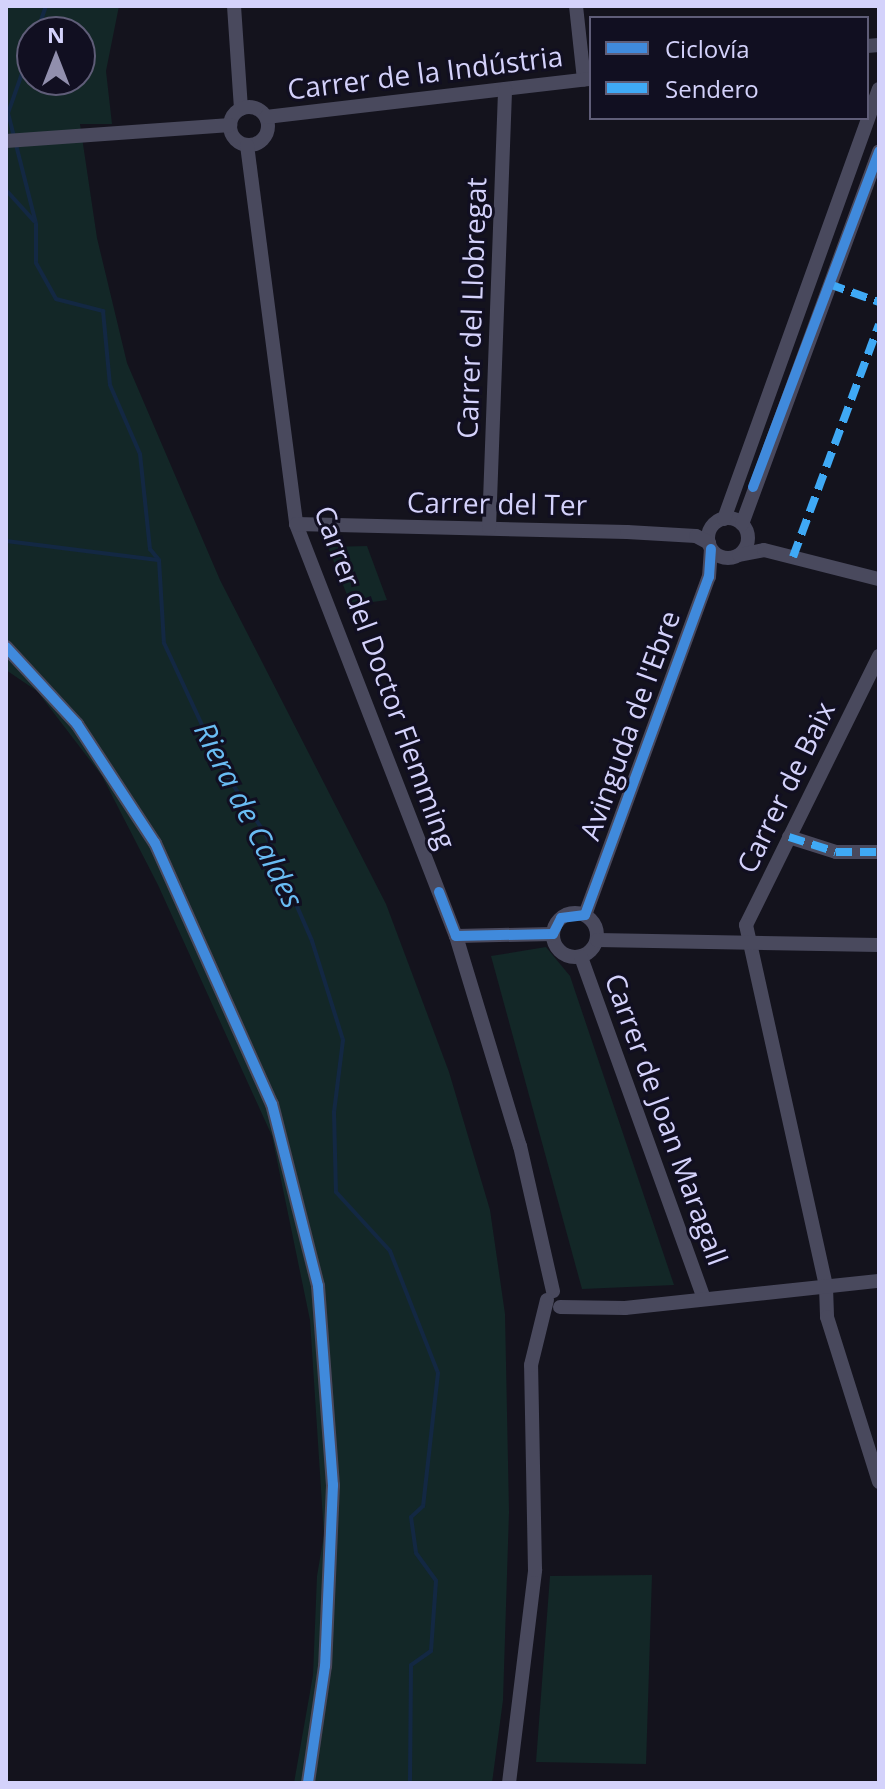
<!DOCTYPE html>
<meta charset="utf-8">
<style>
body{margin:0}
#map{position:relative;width:885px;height:1789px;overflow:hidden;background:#14131d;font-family:"Open Sans",sans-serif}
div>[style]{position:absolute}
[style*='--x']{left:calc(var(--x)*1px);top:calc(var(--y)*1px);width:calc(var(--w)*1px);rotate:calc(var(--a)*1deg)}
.green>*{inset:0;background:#132727}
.stream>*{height:4px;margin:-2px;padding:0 2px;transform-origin:2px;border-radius:2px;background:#132843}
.street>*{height:14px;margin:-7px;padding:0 7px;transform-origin:7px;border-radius:7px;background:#49495d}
.street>.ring{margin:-7px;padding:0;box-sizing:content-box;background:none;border:14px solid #49495d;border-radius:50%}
.quiet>*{height:8px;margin-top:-4px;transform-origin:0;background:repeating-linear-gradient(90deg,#3fa9f5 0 16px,transparent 0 24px)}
.cycleway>*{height:10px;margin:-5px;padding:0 5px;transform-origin:5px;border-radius:5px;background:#408adc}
span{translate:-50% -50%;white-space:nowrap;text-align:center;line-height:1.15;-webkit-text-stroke:6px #110f21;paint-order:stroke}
.street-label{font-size:28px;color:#d4d2fb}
.water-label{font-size:30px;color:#69bcf3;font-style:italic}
.frame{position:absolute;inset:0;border:8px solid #d4d2fb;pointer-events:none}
.legend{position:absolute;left:589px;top:16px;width:280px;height:104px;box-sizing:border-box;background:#110f21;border:2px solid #5f5d78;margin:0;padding:10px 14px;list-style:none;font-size:24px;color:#d4d2fb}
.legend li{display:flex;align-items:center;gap:16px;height:40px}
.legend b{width:40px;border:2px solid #5f5d78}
.north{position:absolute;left:16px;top:16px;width:80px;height:80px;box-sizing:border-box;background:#110f21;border:2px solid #5f5d78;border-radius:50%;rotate:0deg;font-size:22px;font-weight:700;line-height:32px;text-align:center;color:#d4d2fb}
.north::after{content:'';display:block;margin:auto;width:28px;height:36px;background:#918fad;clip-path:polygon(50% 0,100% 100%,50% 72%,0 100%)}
</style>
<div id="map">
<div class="green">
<i style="clip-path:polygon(evenodd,6px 6px,119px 6px,106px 71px,112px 124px,80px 124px,97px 238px,127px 363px,220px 580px,386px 904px,449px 1072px,490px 1210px,505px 1314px,509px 1512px,503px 1700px,492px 1783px,294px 1783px,313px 1675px,317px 1576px,324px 1535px,310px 1320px,272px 1136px,158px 885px,102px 776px,37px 691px,6px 670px,6px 6px,32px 32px,80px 32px,80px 80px,32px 80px,32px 32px)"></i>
<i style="clip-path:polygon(367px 546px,387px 600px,351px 605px,328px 547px)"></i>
<i style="clip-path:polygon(546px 947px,570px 976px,674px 1285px,582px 1289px,491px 956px)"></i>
<i style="clip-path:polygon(652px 1575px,646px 1764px,536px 1762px,550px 1576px)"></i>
</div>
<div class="stream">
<i style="--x:37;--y:32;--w:28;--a:-71"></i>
<i style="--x:32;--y:45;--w:72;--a:109.4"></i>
<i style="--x:8;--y:113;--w:114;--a:75.8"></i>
<i style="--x:36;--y:224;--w:39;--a:90"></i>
<i style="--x:36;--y:263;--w:41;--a:60.9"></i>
<i style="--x:56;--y:299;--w:49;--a:14.3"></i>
<i style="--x:103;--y:311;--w:74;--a:84.6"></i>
<i style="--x:110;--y:385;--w:75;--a:66.5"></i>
<i style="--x:140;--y:454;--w:96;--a:84"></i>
<i style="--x:150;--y:549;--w:14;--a:51"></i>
<i style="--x:159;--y:560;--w:83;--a:86.6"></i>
<i style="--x:164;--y:643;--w:138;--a:65.1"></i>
<i style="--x:222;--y:768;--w:80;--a:56.7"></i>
<i style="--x:266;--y:835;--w:116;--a:66.5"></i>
<i style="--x:312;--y:941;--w:104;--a:72.6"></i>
<i style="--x:343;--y:1040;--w:73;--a:97.1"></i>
<i style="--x:334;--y:1112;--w:80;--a:88.6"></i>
<i style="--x:336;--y:1192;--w:80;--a:47.5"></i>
<i style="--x:390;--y:1251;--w:131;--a:68.5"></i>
<i style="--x:438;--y:1373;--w:134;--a:96.4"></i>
<i style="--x:423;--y:1506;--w:16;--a:137"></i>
<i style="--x:411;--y:1517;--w:36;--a:82"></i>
<i style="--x:416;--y:1553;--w:34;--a:54"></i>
<i style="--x:436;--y:1581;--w:70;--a:94.1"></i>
<i style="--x:431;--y:1651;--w:24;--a:145"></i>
<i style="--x:411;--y:1665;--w:118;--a:90.5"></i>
<i style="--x:6;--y:190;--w:42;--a:47.9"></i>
<i style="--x:6;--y:541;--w:153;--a:7.1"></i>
</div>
<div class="street">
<i style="--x:234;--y:6;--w:103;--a:86.1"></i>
<i style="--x:576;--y:6;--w:74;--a:83.8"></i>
<i style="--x:867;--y:46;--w:12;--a:-5"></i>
<i class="ring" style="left:230px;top:107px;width:24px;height:24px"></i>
<i style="--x:266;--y:117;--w:327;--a:-6.7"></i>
<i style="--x:6;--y:141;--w:225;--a:-4.1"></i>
<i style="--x:247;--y:145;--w:382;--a:82.6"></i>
<i style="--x:296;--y:524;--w:442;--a:68.8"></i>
<i style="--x:456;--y:936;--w:220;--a:73.1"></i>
<i style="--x:520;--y:1146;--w:149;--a:77.2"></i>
<i class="ring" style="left:708px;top:518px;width:26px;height:26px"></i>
<i style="--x:724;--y:519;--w:457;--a:-70.2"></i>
<i style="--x:296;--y:524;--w:331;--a:1.4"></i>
<i style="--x:627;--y:532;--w:69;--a:3.3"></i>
<i style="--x:696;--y:536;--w:15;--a:28"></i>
<i style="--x:742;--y:524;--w:397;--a:-69.8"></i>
<i style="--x:489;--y:528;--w:439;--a:-87.9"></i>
<i style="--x:739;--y:555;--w:25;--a:-11"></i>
<i style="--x:764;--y:550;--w:119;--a:14.2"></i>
<i style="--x:6;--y:647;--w:105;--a:47.3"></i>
<i style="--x:77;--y:724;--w:142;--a:56.8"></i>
<i style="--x:155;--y:843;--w:286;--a:65.9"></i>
<i style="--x:272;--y:1104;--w:188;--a:75.8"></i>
<i style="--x:318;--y:1286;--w:200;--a:85.7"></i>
<i style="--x:333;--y:1485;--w:181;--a:92.5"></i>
<i style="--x:325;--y:1666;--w:118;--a:98.3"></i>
<i style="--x:879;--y:656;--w:300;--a:116.3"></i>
<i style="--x:746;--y:925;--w:371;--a:77.5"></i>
<i style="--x:826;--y:1287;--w:30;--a:88"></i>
<i style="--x:827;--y:1317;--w:173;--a:72.5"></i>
<i style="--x:789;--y:837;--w:49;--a:17.7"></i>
<i style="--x:836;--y:852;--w:43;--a:0"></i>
<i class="ring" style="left:553px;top:913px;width:30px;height:30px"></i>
<i style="--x:585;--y:915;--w:360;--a:-69.9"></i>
<i style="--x:709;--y:577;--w:28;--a:-86"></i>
<i style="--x:456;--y:936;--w:97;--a:-1.2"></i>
<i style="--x:597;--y:940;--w:282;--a:1"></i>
<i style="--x:581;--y:957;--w:363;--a:70.2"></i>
<i style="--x:560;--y:1307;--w:65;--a:0.9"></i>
<i style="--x:625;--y:1308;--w:255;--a:-6.1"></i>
<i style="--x:509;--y:1783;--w:215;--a:-83"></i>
<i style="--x:535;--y:1570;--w:205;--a:-91.1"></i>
<i style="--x:531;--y:1365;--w:67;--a:-76.2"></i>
</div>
<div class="quiet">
<i style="--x:829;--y:284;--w:53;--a:19.8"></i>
<i style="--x:793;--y:557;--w:248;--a:-69.7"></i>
<i style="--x:789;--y:837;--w:49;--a:17.7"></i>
<i style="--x:836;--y:852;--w:43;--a:0"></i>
</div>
<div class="cycleway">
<i style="--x:753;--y:487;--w:359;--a:-69.4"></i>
<i style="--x:6;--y:647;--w:105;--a:47.3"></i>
<i style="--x:77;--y:724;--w:142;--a:56.8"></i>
<i style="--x:155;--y:843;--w:286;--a:65.9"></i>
<i style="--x:272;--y:1104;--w:188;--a:75.8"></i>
<i style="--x:318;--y:1286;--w:200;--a:85.7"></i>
<i style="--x:333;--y:1485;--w:181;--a:92.5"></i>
<i style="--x:325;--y:1666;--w:118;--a:98.3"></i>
<i style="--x:439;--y:892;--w:47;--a:68.9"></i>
<i style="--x:456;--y:936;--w:97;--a:-1.2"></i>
<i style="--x:553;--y:934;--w:18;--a:-63"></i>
<i style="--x:561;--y:918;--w:24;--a:-7"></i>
<i style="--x:585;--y:915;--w:360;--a:-69.9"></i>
<i style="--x:709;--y:577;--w:28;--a:-86"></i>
</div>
<div class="street-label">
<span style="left:425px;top:72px;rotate:-7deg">Carrer de la Indústria</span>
<span style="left:471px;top:308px;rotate:-88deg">Carrer del Llobregat</span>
<span style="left:497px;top:503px;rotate:1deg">Carrer del Ter</span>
<span style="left:386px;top:677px;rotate:70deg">Carrer del Doctor Flemming</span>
<span style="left:629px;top:725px;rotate:-70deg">Avinguda de l'Ebre</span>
<span style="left:785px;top:787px;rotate:-64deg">Carrer de Baix</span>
<span style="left:667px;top:1119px;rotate:70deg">Carrer de Joan Maragall</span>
</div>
<div class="water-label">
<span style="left:249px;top:815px;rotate:63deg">Riera de Caldes</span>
</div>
<div class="frame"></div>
<ul class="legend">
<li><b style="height:10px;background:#408adc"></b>Ciclovía</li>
<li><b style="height:10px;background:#3fa9f5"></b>Sendero</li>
</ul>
<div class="north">N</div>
</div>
